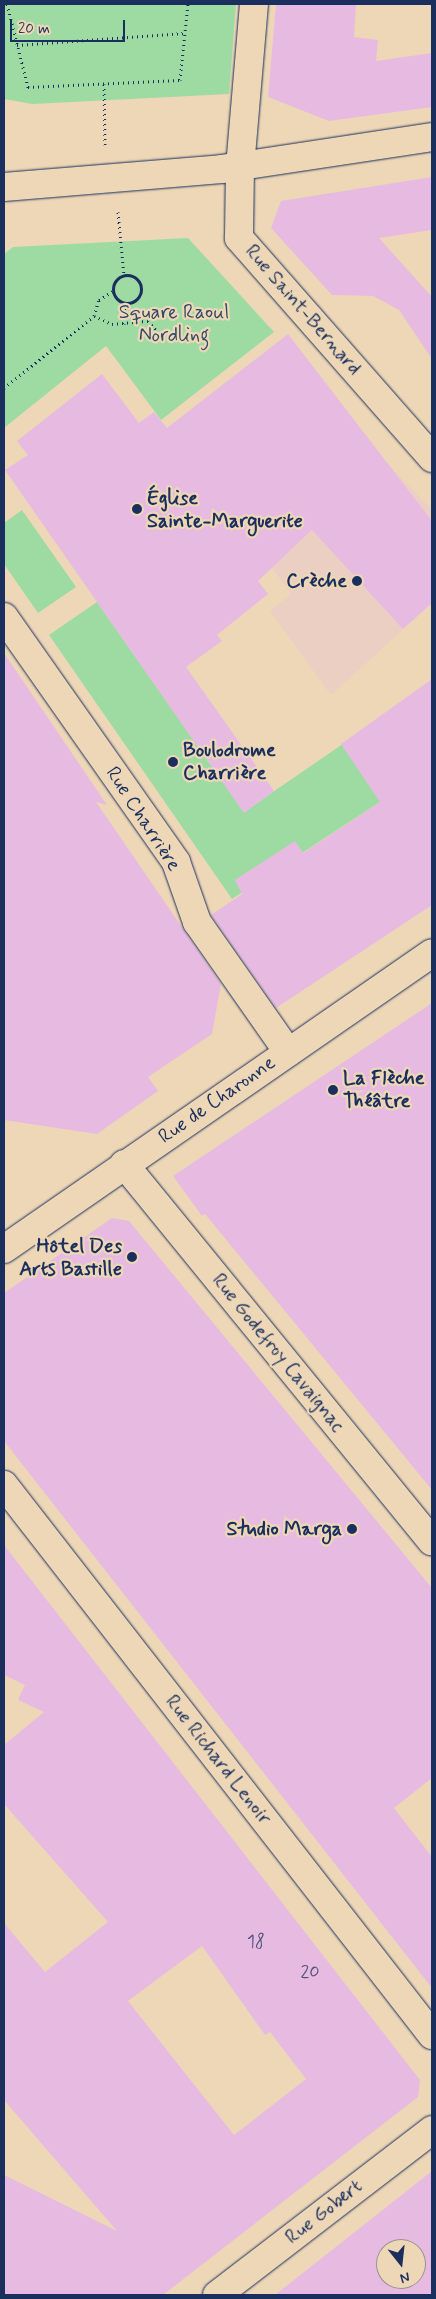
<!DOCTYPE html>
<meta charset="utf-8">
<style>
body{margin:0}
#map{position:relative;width:436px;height:2299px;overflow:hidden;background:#edd7b6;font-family:Mynerve,sans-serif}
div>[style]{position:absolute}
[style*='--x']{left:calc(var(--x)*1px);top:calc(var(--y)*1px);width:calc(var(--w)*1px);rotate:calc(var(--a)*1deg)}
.built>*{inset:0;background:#ebcfc3}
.green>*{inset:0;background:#9edba3}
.building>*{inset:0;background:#e7bbe1}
.path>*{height:3px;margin-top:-1.5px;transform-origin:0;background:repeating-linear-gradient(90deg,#1b2f5e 0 1px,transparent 0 5px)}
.path>.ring{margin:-1.5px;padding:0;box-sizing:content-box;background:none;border:3px solid #1b2f5e;border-radius:50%}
.roads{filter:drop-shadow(0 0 1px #1b2f5e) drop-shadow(0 0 1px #1b2f5e)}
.street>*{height:28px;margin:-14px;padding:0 14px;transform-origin:14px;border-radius:14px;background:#edd7b6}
.secondary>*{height:28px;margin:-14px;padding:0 14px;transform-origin:14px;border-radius:14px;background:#edd7b6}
.dots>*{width:14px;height:14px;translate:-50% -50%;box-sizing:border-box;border:2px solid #edd7b6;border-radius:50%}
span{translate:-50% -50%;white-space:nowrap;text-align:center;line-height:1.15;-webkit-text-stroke:4.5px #edd7b6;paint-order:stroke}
.number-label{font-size:18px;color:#4e527f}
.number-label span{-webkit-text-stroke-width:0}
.street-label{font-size:20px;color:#1b2f5e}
.park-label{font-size:20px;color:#2f4968}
.poi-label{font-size:20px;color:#1b2f5e;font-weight:700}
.left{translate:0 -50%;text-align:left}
.right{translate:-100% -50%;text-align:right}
.frame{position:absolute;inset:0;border:5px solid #1b2f5e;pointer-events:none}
.north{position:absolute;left:376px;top:2239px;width:50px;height:50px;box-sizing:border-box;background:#edd7b6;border:1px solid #999493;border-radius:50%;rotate:164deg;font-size:14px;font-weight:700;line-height:20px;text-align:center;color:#1b2f5e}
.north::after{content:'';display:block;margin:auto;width:18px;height:22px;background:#1b2f5e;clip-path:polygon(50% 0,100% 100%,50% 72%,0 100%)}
.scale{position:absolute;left:10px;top:20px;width:115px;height:22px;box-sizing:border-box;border:2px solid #1b2f5e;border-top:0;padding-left:6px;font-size:15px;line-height:18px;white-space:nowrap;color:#1b2f5e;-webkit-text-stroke:4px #edd7b6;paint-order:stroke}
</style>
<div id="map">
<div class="built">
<i style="clip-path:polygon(386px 462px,432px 510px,432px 603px,331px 695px,270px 611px,291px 594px,272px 568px)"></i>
</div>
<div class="green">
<i style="clip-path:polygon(4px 4px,236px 4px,229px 94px,32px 104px,4px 99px)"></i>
<i style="clip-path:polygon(188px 238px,274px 332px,161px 420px,106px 346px,4px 428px,4px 254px,13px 247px)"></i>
<i style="clip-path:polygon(22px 510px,76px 587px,38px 613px,4px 564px,4px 523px)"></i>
<i style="clip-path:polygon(97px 602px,244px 812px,350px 739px,389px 796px,232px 899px,49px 635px)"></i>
</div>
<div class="building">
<i style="clip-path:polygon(276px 4px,356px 4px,354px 37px,378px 40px,376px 61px,432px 53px,432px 107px,329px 121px,268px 97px)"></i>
<i style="clip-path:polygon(432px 177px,432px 230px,379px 238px,432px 297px,432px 359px,399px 310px,373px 296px,332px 295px,271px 228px,281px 201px)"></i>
<i style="clip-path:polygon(288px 334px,432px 521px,432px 603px,403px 629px,312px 530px,258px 581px,268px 594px,217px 635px,222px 641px,186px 667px,274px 791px,244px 813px,5px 470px,28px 455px,17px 441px,102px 374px,139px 423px,154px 412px,167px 428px)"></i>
<i style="clip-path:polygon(4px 653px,107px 805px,96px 802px,221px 984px,212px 1034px,148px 1077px,158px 1091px,97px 1134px,4px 1120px)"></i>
<i style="clip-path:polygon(432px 679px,432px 905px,276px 1008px,211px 915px,242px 894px,235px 880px,295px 841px,303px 853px,380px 802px,341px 744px)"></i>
<i style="clip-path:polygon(432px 1003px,432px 1490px,205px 1214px,202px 1216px,173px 1176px)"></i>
<i style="clip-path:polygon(112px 1218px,129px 1221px,432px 1588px,432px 1778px,394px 1808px,432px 1857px,432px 1988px,4px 1441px,4px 1293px)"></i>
<i style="clip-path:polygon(evenodd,4px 1545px,420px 2080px,418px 2097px,163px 2295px,4px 2295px,4px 2175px,117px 2231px,4px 2100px,4px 1923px,45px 1972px,108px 1922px,4px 1804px,4px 1745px,44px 1712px,18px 1700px,25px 1685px,4px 1675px,4px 1545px,202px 1946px,265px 2035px,270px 2032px,306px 2079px,234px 2135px,128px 2001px,202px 1946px)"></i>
<i style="clip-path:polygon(evenodd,432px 2171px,432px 2295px,275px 2295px,432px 2171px,386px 2249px,416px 2249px,416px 2279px,386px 2279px,386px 2249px)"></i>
</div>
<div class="path">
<i style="--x:7;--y:4;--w:86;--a:75.8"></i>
<i style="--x:28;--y:87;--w:152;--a:-2.6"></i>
<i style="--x:180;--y:80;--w:76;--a:-84"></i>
<i style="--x:17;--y:45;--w:168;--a:-4.1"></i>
<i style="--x:104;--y:84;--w:61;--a:89.1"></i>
<i style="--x:118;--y:212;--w:63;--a:84.6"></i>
<i class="ring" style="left:113px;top:275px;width:25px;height:25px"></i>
<i style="--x:94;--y:316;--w:17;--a:-73"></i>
<i style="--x:99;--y:300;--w:17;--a:-33"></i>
<i style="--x:124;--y:324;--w:20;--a:-81"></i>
<i style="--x:4;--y:388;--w:115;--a:-38.7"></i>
<i style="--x:94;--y:316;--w:20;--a:24"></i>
<i style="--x:112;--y:324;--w:36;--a:-5"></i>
<i style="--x:148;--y:321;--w:12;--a:48"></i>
</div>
<div class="roads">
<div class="street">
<i style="--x:254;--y:4;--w:163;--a:94.9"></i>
<i style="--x:240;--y:166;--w:72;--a:90.8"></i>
<i style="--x:239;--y:238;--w:293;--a:48.7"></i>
<i style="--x:4;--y:187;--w:218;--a:-4.7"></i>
<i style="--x:221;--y:169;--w:213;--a:-8.6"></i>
<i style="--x:4;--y:617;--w:299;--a:54.9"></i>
<i style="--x:176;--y:862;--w:64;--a:70.7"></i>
<i style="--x:197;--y:922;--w:159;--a:55"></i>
<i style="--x:124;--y:1164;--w:487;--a:50.8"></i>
<i style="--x:4;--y:1485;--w:697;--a:52.11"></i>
<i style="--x:217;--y:2295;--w:271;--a:-37.5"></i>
</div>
<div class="secondary">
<i style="--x:4;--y:1249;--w:520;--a:-34.67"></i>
</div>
</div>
<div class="dots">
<i style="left:137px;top:509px;background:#1b2f5e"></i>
<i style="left:357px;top:581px;background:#1b2f5e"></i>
<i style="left:173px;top:762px;background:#1b2f5e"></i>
<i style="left:333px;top:1090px;background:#1b2f5e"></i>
<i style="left:132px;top:1257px;background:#1b2f5e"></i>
<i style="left:352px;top:1529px;background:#1b2f5e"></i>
</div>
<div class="number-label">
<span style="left:256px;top:1942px">18</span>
<span style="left:310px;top:1972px">20</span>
</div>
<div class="street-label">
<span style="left:303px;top:310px;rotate:49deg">Rue Saint-Bernard</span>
<span style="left:143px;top:819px;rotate:57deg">Rue Charrière</span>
<span style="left:217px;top:1100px;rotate:-35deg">Rue de Charonne</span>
<span style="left:278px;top:1353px;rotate:51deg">Rue Godefroy Cavaignac</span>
<span style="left:218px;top:1760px;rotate:52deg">Rue Richard Lenoir</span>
<span style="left:324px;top:2212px;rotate:-38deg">Rue Gobert</span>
</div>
<div class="park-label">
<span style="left:174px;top:324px">Square Raoul<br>Nordling</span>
</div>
<div class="poi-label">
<span class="left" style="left:147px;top:510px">Église<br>Sainte-Marguerite</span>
<span class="right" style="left:347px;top:581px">Crèche</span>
<span class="left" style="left:183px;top:762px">Boulodrome<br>Charrière</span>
<span class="left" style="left:343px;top:1090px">La Flèche<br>Théâtre</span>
<span class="right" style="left:122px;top:1258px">Hôtel Des<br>Arts Bastille</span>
<span class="right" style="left:342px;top:1529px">Studio Marga</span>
</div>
<div class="frame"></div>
<div class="north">N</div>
<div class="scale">20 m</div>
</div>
